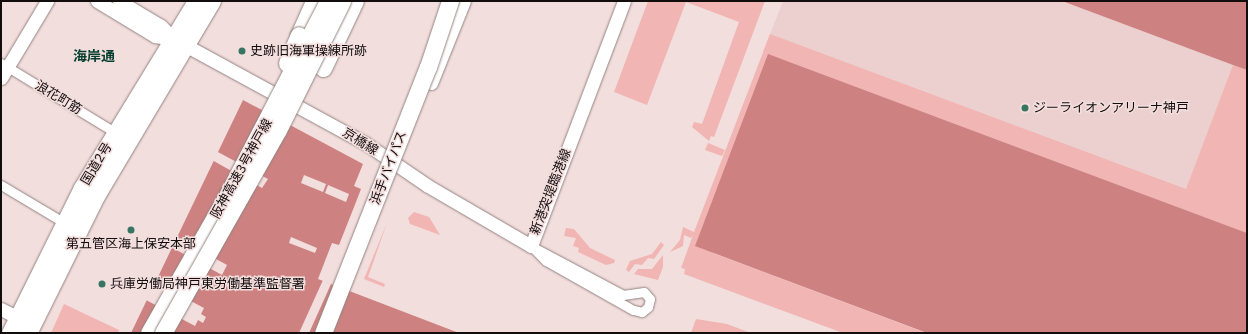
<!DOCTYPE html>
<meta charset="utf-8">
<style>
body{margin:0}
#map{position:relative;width:1248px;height:334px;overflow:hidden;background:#f2dedd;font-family:"IBM Plex Sans","Noto Sans JP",sans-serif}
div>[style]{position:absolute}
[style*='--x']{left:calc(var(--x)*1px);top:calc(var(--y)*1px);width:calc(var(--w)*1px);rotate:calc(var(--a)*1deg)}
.built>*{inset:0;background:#ecd0cf}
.green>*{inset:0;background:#f1b5b3}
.water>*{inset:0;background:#cd8281}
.pier>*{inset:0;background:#f2dedd}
.roads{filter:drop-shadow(0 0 1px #948382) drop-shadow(0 0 1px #948382)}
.street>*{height:9px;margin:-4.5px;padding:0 4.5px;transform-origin:4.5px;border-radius:4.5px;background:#fff}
.secondary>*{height:13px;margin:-6.5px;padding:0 6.5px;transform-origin:6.5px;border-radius:6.5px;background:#fff}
.highway>*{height:17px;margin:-8.5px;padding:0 8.5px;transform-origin:8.5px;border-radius:8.5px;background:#fff}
.bridges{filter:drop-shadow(0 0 1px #948382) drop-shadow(0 0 1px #948382)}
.highway-bridge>*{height:17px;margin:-8.5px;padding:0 8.5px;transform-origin:8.5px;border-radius:8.5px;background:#fff}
.dots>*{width:11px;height:11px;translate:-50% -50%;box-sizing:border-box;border:2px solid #f2dedd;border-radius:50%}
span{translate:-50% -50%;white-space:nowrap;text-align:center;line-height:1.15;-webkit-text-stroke:3px #f2dedd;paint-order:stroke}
.poi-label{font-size:13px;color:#120c0c}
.left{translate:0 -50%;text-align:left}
.street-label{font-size:13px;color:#120c0c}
.neighbourhood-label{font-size:14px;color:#053d2f;font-weight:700}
.frame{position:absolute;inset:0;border:2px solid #120c0c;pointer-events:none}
</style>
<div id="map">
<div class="built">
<i style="clip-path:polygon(783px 1px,1062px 1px,1247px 70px,1247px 233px,763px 52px)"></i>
</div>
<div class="green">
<i style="clip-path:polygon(648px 1px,765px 1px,714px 137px,711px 136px,709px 141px,692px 127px,694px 122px,702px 124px,739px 22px,686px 2px,647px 105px,614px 92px)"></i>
<i style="clip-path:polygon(770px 34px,1186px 189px,1233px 65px,1247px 70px,1247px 233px,786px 61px,713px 253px,926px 333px,843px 333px,684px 274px,685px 269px,681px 268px,693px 235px,691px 238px,684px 235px,683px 246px,670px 252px,680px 240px,683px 227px,694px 232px)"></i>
<i style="clip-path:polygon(708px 143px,725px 150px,722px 156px,705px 150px)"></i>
<i style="clip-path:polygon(414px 212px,429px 217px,440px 235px,410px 224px,408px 218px)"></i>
<i style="clip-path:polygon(387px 223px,368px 277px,385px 284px,384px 287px,364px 279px)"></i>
<i style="clip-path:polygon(566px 228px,574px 229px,590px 248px,615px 260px,614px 263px,606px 265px,578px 252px,579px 248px,573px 246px,576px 238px,564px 236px)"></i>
<i style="clip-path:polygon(661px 242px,664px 245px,654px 259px,648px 258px,642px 265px,635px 264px,629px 272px,626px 270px,630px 261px,652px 254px)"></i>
<i style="clip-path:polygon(663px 255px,663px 267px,658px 280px,634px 274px,638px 269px,652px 269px)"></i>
<i style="clip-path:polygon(64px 304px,119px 330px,118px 333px,51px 333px)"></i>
<i style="clip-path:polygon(696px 319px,727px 324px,748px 332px,691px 333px)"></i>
</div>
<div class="water">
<i style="clip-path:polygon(1062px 1px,1247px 1px,1247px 70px,1233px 65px)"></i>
<i style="clip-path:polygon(768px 54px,1247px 233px,1247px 333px,927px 333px,695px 246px)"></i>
<i style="clip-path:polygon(243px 100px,363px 164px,354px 186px,361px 189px,356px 202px,339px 245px,332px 243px,318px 279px,459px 333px,131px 333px)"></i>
</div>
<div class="pier">
<i style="clip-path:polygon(216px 151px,268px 179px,262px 188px,212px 160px)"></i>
<i style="clip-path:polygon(304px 175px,326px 184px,323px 192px,301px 183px)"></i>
<i style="clip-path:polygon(328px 185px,349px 194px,346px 202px,325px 193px)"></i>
<i style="clip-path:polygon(176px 237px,227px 265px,222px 275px,171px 247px)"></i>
<i style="clip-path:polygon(291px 237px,317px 248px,315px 253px,289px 243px)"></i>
<i style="clip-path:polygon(323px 280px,331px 284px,309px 333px,299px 333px)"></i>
<i style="clip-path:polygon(155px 282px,204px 308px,201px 314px,206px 317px,203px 323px,198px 320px,195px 326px,146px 300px)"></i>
</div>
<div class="roads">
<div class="street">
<i style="--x:1;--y:63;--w:135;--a:31.3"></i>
<i style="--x:1;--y:185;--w:72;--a:30.8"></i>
<i style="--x:531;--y:246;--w:104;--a:28"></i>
<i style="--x:623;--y:295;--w:21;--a:-8"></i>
<i style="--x:644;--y:292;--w:9;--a:49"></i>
<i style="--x:650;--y:299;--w:8;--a:104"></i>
<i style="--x:648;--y:307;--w:8;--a:140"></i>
<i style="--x:642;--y:312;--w:9;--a:-167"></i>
<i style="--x:633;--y:310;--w:100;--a:-150.6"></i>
<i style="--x:546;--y:261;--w:21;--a:-135"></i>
</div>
<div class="secondary">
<i style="--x:97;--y:1;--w:68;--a:31.1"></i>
<i style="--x:155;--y:36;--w:19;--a:9"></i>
<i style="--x:174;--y:39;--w:217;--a:28.6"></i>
<i style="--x:365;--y:143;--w:76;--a:34.3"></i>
<i style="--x:428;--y:186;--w:119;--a:30.2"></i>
<i style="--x:531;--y:246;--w:262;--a:-69.2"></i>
<i style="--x:119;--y:1;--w:49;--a:30.8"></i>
<i style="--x:161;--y:26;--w:18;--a:45"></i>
<i style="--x:1;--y:78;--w:90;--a:-59.1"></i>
<i style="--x:431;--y:83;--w:88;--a:-68.1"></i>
<i style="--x:1;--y:309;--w:28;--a:27"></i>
</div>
<div class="highway">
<i style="--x:299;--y:35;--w:37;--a:-66"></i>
<i style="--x:323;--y:68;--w:74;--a:-64.5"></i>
<i style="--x:10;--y:333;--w:162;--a:-63.6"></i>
<i style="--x:82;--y:188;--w:219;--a:-58.6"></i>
<i style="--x:28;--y:333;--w:153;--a:-63.6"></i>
<i style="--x:96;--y:196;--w:227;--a:-59.3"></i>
<i style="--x:149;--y:333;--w:160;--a:-60.4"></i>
</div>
</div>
<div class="bridges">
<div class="highway-bridge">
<i style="--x:287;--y:63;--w:30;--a:-67"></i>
<i style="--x:228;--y:194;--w:217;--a:-62.6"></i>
<i style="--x:163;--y:333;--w:233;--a:-60.5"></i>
<i style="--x:278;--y:130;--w:144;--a:-63.6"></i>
<i style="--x:323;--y:333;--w:286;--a:-68.5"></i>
<i style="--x:428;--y:67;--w:70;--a:-71.6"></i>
</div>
</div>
<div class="dots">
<i style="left:242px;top:51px;background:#377562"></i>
<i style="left:1025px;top:108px;background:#377562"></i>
<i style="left:131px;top:230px;background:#377562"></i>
<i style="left:102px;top:284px;background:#377562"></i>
</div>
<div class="poi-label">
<span class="left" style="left:250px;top:51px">史跡旧海軍操練所跡</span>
<span class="left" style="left:1033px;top:108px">ジーライオンアリーナ神戸</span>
<span style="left:131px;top:244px">第五管区海上保安本部</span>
<span class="left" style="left:110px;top:284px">兵庫労働局神戸東労働基準監督署</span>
</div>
<div class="street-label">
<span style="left:58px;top:98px;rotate:31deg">浪花町筋</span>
<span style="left:360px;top:142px;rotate:32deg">京橋線</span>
<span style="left:97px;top:164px;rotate:-59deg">国道2号</span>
<span style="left:389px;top:168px;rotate:-69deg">浜手バイパス</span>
<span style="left:242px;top:169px;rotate:-61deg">阪神高速3号神戸線</span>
<span style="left:551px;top:192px;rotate:-69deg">新港突堤臨港線</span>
</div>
<div class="neighbourhood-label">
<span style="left:94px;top:56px">海岸通</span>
</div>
<div class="frame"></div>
</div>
